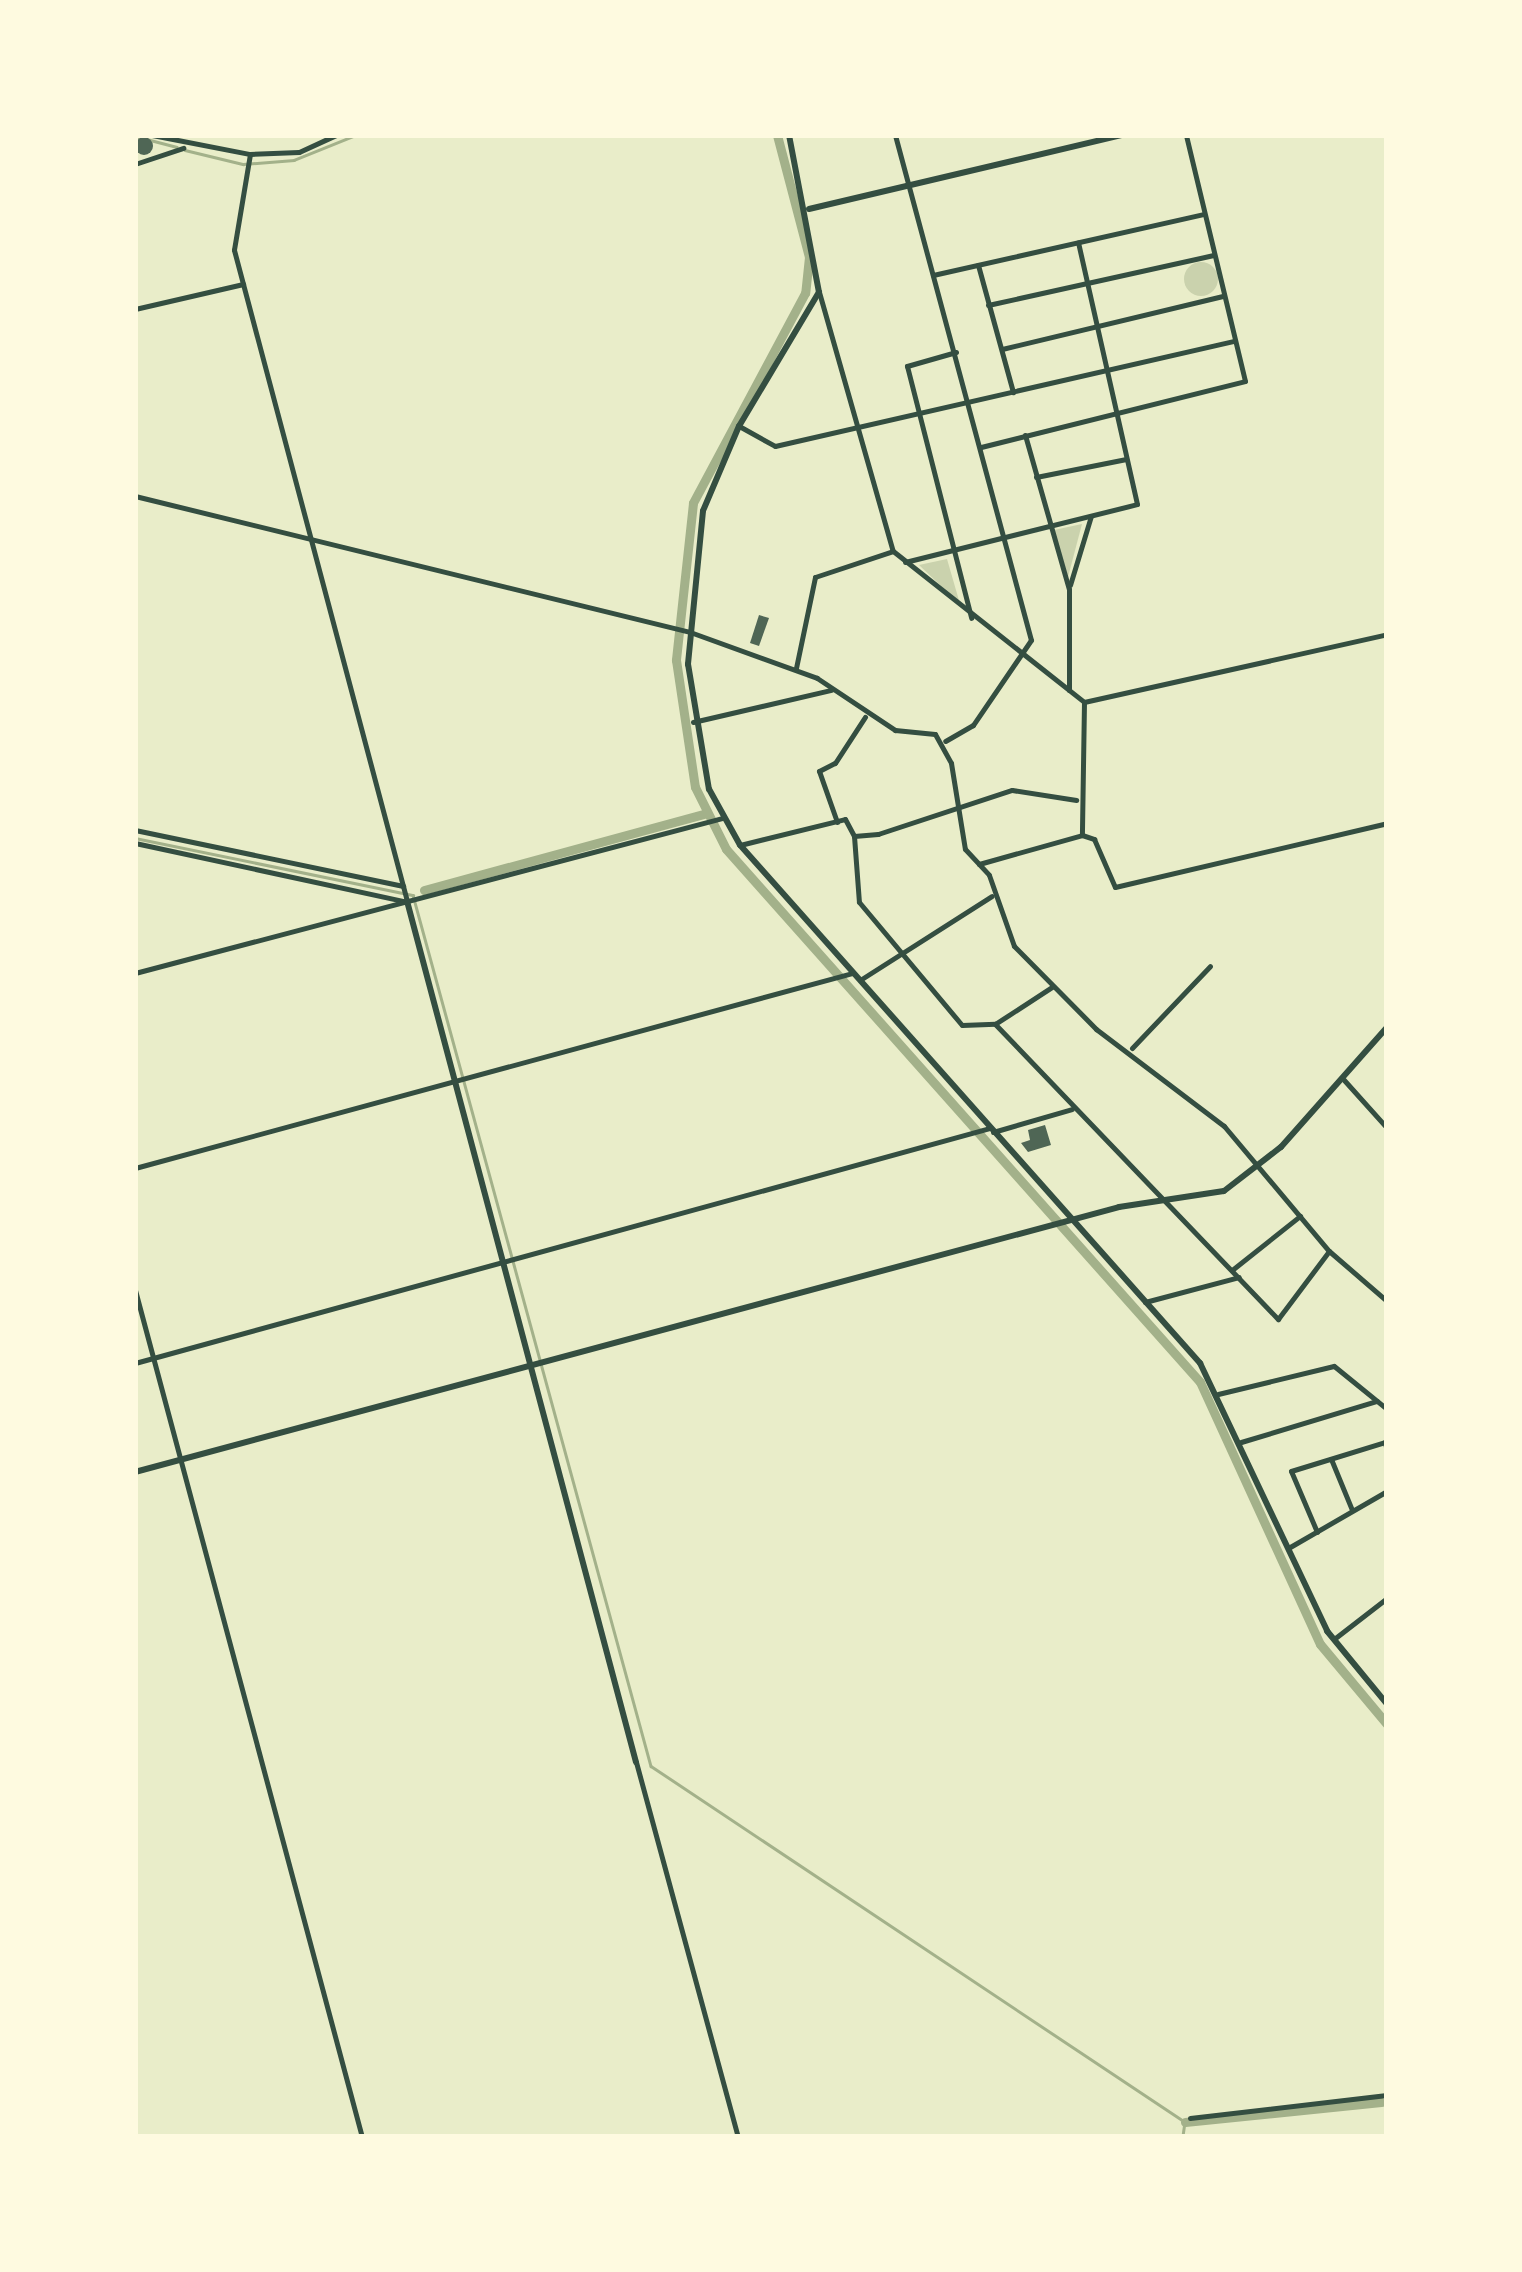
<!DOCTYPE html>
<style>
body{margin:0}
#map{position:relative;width:1522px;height:2272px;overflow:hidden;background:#e9edc9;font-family:"Space Grotesk",sans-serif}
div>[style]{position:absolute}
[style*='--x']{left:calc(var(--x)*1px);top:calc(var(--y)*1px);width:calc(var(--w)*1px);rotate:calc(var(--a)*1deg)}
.green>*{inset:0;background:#cad2ad}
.round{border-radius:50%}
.stream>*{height:2.5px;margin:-1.25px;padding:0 1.25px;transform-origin:1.25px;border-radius:1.25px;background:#a3b18a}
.canal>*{height:9px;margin:-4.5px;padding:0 4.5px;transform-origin:4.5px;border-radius:4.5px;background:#a3b18a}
.building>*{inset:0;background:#4f6655}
.minor>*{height:5px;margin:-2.5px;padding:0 2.5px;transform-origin:2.5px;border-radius:2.5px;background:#344e41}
.tertiary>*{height:6px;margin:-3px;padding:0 3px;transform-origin:3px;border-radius:3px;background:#344e41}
span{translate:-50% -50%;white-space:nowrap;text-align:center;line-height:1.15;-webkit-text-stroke:8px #fefae0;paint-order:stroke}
.frame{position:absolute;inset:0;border:138px solid #fefae0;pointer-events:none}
</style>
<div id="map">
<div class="green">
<i class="round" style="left:1184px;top:262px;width:34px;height:34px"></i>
<i style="clip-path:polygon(1082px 524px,1068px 577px,1054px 530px)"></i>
<i style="clip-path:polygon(947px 559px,960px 604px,919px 565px)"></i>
</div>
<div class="stream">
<i style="--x:135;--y:136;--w:43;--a:14.7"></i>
<i style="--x:185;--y:150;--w:60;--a:13.6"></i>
<i style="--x:243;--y:164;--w:51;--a:-4.5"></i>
<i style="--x:294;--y:160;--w:67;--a:-22"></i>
<i style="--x:135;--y:838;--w:284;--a:11.6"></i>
<i style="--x:413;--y:895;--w:903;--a:74.72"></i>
<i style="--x:651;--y:1766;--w:642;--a:33.69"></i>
<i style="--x:1185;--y:2122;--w:15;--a:98"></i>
</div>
<div class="canal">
<i style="--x:777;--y:135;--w:126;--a:75.3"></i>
<i style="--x:809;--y:257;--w:36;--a:96"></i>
<i style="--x:805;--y:293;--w:238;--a:118.1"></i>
<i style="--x:693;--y:503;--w:158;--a:96.2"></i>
<i style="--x:676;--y:660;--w:128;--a:81.5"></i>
<i style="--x:695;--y:787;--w:69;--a:63.4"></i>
<i style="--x:726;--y:849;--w:713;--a:48.35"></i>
<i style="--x:1200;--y:1382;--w:288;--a:65.4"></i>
<i style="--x:1320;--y:1644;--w:104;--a:50.1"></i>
<i style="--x:424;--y:890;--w:293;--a:-15.2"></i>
<i style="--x:1185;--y:2122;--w:197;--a:-5.8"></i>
</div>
<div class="building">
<i class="round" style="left:135px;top:137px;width:18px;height:18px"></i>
<i style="clip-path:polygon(759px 615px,769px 618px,759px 646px,750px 643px)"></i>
<i style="clip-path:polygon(1045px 1125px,1051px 1145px,1028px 1152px,1021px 1143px,1030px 1140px,1028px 1130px)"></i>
</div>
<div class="minor">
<i style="--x:152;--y:135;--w:100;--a:11"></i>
<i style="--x:250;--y:154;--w:49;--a:-2.3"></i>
<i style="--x:299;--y:152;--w:41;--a:-24.7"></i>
<i style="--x:895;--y:135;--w:523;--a:74.93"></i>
<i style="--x:1031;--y:640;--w:103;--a:124.3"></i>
<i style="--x:973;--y:725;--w:32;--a:150"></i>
<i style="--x:250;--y:154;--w:97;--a:99.5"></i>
<i style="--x:234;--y:250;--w:674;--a:75.12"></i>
<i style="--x:135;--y:164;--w:51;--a:-18.4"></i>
<i style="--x:978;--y:265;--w:132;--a:74.6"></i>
<i style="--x:933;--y:275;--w:277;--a:-12.7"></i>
<i style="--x:819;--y:292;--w:269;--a:74.1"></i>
<i style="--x:893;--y:551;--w:243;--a:38.3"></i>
<i style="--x:1084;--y:702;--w:133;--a:90.9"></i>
<i style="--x:988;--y:305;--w:231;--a:-12.5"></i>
<i style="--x:135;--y:309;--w:111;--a:-13"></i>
<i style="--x:1002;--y:349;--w:227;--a:-13.5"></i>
<i style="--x:956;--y:352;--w:51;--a:164.1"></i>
<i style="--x:907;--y:366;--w:260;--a:75.7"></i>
<i style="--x:739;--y:426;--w:41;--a:29.1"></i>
<i style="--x:775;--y:446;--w:471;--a:-12.9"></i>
<i style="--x:1025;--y:435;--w:160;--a:74.1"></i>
<i style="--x:1069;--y:589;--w:101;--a:90"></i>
<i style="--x:981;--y:447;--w:272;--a:-14"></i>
<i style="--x:1245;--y:381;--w:253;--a:-103.5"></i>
<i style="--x:1036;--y:477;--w:92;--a:-11.3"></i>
<i style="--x:135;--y:496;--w:571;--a:13.77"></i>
<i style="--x:690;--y:632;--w:135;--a:19.9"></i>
<i style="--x:817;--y:678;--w:94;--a:33.7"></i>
<i style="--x:895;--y:730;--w:40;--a:5.7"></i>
<i style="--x:935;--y:734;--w:33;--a:61"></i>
<i style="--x:951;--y:763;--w:87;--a:80.8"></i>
<i style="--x:965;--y:849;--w:35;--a:47"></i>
<i style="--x:989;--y:875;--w:75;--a:70.6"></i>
<i style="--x:1014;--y:946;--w:117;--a:45.3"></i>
<i style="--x:1096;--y:1029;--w:161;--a:37.2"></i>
<i style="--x:1224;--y:1126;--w:163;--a:50"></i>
<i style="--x:1329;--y:1251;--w:77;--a:40.8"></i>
<i style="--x:905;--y:562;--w:239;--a:-14"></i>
<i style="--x:1137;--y:504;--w:268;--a:-102.7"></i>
<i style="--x:1070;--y:585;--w:72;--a:-73.1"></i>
<i style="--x:796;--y:668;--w:93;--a:-78.2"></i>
<i style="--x:815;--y:577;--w:82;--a:-18.4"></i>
<i style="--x:1084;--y:702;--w:311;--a:-12.6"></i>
<i style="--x:693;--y:722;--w:142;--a:-13.1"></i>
<i style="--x:837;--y:822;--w:54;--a:-109.4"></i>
<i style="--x:819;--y:771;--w:18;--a:-27"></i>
<i style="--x:835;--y:763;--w:55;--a:-56.9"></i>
<i style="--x:135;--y:830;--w:274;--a:11.8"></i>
<i style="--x:854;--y:836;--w:66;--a:85.7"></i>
<i style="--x:859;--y:902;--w:160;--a:50.1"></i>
<i style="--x:962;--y:1025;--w:33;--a:-2"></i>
<i style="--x:995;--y:1024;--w:68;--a:-33"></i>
<i style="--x:135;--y:843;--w:275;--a:12.2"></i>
<i style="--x:740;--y:845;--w:108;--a:-13.9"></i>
<i style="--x:845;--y:819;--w:19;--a:62"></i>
<i style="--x:854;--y:836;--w:24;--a:-5"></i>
<i style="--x:878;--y:834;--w:141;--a:-18.2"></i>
<i style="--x:1012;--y:790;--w:65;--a:8.9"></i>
<i style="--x:979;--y:864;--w:107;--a:-15.7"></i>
<i style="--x:1082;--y:835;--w:13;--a:18"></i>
<i style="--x:1094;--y:839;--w:52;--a:66.4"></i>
<i style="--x:1115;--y:887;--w:279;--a:-13.2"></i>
<i style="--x:135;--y:973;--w:607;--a:-14.79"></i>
<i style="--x:860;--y:980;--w:156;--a:-32.5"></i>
<i style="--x:995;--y:1024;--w:409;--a:46.2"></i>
<i style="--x:1278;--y:1319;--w:85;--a:-53.1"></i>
<i style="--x:1132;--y:1048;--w:113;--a:-46.4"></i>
<i style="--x:1344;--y:1080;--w:64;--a:48.1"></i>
<i style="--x:993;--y:1132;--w:82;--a:-16.2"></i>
<i style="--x:135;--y:1168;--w:743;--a:-15.21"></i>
<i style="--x:1232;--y:1270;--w:87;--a:-38.5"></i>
<i style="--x:135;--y:1290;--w:877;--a:75"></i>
<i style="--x:1145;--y:1302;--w:97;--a:-14.9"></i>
<i style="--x:135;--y:1363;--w:887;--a:-15.37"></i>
<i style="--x:1218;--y:1394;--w:119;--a:-13.6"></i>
<i style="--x:1334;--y:1366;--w:68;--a:39.1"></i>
<i style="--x:1241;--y:1442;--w:142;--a:-16.8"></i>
<i style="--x:1331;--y:1459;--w:55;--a:67.6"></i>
<i style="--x:1317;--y:1532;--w:66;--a:-113.1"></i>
<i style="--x:1291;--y:1471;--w:98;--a:-17.1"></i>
<i style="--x:1385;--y:1442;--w:10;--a:79"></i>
<i style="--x:1290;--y:1547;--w:112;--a:-30"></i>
<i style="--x:1334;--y:1639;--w:67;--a:-37.7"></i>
<i style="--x:636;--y:1762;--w:389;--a:74.8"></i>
<i style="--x:1190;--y:2118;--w:198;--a:-6.7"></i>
</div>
<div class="tertiary">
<i style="--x:789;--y:135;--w:160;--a:79.2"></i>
<i style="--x:819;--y:292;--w:156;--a:120.8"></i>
<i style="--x:739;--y:426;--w:92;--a:113"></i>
<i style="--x:703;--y:511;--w:154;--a:95.6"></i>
<i style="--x:688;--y:664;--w:127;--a:80.5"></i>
<i style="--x:709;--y:789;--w:64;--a:61"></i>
<i style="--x:740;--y:845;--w:693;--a:48.39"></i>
<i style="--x:1200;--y:1363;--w:297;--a:64.6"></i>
<i style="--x:1327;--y:1631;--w:94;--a:50.6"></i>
<i style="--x:809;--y:209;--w:322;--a:-13.3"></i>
<i style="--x:407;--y:901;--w:891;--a:75.11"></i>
<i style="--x:135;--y:1472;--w:1019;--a:-15.07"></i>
<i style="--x:1119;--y:1207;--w:106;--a:-8.7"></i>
<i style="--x:1224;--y:1191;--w:72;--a:-37.7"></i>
<i style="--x:1281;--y:1147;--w:160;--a:-48.5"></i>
</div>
<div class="frame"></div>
</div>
